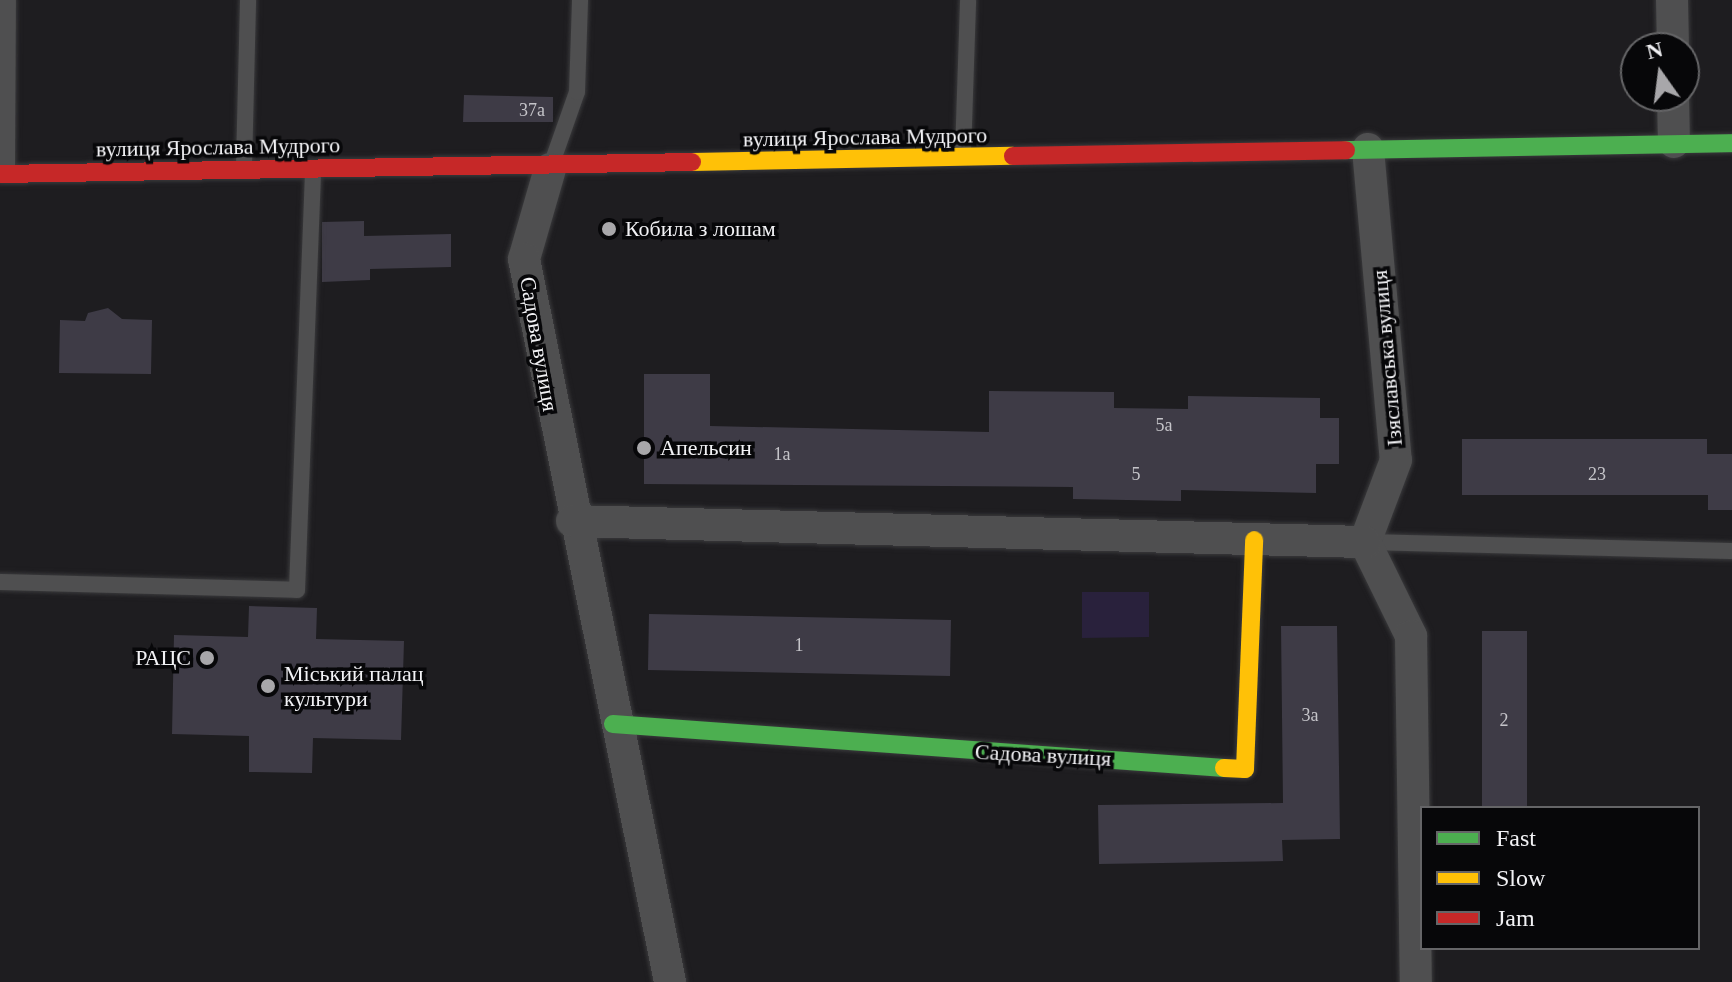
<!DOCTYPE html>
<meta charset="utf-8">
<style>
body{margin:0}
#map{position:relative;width:1732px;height:982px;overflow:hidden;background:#1e1d20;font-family:Georgia,serif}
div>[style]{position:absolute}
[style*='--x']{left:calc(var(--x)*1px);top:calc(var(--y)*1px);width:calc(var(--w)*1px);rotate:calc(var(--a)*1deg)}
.green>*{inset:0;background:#29213c}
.building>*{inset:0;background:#3e3b46}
.roads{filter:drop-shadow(0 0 2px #3a3a3c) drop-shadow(0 0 2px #3a3a3c)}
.lane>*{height:16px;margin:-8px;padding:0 8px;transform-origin:8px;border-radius:8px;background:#4f4f50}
.street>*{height:32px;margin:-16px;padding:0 16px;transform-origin:16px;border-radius:16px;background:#4f4f50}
.fast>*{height:18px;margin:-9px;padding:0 9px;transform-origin:9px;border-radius:9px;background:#4caf50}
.slow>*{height:18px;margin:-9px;padding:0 9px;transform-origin:9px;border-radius:9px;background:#ffc107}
.jam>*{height:18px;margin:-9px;padding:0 9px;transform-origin:9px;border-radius:9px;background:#c62828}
.dots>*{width:22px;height:22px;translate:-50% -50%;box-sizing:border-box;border:4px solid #070709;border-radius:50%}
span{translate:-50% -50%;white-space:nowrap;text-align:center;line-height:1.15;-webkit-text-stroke:7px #070709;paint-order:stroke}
.number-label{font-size:18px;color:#c5c4c9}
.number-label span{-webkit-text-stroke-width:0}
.street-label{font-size:22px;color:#f2f2f5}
.poi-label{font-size:22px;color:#f2f2f5}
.left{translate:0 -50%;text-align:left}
.right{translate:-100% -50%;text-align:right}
.legend{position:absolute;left:1420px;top:806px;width:280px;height:144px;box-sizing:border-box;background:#070709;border:2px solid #656567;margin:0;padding:10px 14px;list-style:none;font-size:24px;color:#f2f2f5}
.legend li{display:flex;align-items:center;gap:16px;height:40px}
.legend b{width:40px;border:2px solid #656567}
.north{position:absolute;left:1620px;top:32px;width:80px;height:80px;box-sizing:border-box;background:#070709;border:2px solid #656567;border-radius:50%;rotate:346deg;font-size:22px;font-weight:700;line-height:32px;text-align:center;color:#f2f2f5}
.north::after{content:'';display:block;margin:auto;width:28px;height:36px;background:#a8a7aa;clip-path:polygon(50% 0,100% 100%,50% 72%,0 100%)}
</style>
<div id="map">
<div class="green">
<i style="clip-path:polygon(1082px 592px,1149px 592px,1149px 637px,1082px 638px)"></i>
</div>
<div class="building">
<i style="clip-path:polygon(464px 95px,553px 97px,553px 122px,463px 122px)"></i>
<i style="clip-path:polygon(364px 221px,364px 236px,451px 234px,451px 267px,370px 269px,370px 280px,322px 282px,322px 222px)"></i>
<i style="clip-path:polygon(108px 308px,122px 319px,152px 320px,151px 374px,59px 373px,60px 320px,85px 321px,88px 313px)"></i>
<i style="clip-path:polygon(644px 374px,710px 374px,710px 426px,989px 432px,989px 391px,1114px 392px,1114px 408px,1188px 409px,1188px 396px,1320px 398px,1320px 418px,1339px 418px,1339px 464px,1316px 464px,1316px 493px,1181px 490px,1181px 501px,1073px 499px,1073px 487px,644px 484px)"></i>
<i style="clip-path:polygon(1462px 439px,1707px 439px,1707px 454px,1732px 454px,1732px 510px,1708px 510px,1708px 495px,1462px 495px)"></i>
<i style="clip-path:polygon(249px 606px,317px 608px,316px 639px,404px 641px,401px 740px,313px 738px,312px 773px,249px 772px,249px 736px,172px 734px,174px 635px,248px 637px)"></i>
<i style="clip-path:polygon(649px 614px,951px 620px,950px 676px,648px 670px)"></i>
<i style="clip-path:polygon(1281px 626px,1337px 626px,1340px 839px,1282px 840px,1283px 861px,1099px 864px,1098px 805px,1283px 803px)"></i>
<i style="clip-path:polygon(1482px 631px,1527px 631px,1527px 808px,1482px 808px)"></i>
</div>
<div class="roads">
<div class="lane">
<i style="--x:963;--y:154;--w:154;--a:-88.1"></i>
<i style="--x:553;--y:160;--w:72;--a:-70.6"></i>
<i style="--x:577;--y:92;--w:92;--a:-88.1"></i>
<i style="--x:244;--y:166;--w:166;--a:-88.6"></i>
<i style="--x:7;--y:170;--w:170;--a:-89.7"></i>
<i style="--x:1365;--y:542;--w:367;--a:1.4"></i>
<i style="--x:0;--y:582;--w:297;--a:1.5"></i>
<i style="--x:297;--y:590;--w:418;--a:-87.8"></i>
</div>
<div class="street">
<i style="--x:1672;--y:0;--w:48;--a:88.8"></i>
<i style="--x:1673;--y:96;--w:46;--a:88.8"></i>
<i style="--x:1368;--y:149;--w:312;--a:84.9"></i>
<i style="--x:1396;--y:460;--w:88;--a:110.7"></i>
<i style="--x:1365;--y:542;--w:105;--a:63.9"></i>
<i style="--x:1411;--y:636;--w:346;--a:89.2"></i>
<i style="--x:550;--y:169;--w:94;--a:106.1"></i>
<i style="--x:524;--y:259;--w:738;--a:78.58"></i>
<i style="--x:572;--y:521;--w:793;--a:1.52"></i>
</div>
<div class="fast">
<i style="--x:1346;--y:150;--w:386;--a:-1"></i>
<i style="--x:613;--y:724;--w:613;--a:4.12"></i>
</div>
<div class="slow">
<i style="--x:692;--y:162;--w:321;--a:-1.1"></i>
<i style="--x:1224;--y:768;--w:21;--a:3"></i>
<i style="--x:1245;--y:769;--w:229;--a:-87.7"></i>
</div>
<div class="jam">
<i style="--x:1013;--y:156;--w:333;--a:-1"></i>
<i style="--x:0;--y:174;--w:692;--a:-0.99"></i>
</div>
</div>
<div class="dots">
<i style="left:609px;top:229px;background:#a8a7aa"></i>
<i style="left:644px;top:448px;background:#a8a7aa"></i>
<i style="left:207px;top:658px;background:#a8a7aa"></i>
<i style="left:268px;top:686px;background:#a8a7aa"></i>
</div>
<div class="number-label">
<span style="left:532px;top:110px">37а</span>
<span style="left:1164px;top:425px">5а</span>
<span style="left:782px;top:454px">1а</span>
<span style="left:1136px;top:474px">5</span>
<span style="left:1597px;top:474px">23</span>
<span style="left:799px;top:645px">1</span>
<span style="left:1310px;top:715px">3а</span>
<span style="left:1504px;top:720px">2</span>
</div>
<div class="street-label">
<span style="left:865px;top:137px;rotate:-1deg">вулиця Ярослава Мудрого</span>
<span style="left:218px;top:147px;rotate:-1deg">вулиця Ярослава Мудрого</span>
<span style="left:539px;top:344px;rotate:80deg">Садова вулиця</span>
<span style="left:1387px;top:358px;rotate:-95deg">Ізяславська вулиця</span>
<span style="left:1043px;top:755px;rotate:3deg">Садова вулиця</span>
</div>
<div class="poi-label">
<span class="left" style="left:625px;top:229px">Кобила з лошам</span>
<span class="left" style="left:660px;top:448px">Апельсин</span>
<span class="right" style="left:191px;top:658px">РАЦС</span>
<span class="left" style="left:284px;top:686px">Міський палац<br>культури</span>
</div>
<ul class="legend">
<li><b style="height:10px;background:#4caf50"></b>Fast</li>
<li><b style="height:10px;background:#ffc107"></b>Slow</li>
<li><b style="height:10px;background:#c62828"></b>Jam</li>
</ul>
<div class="north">N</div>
</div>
